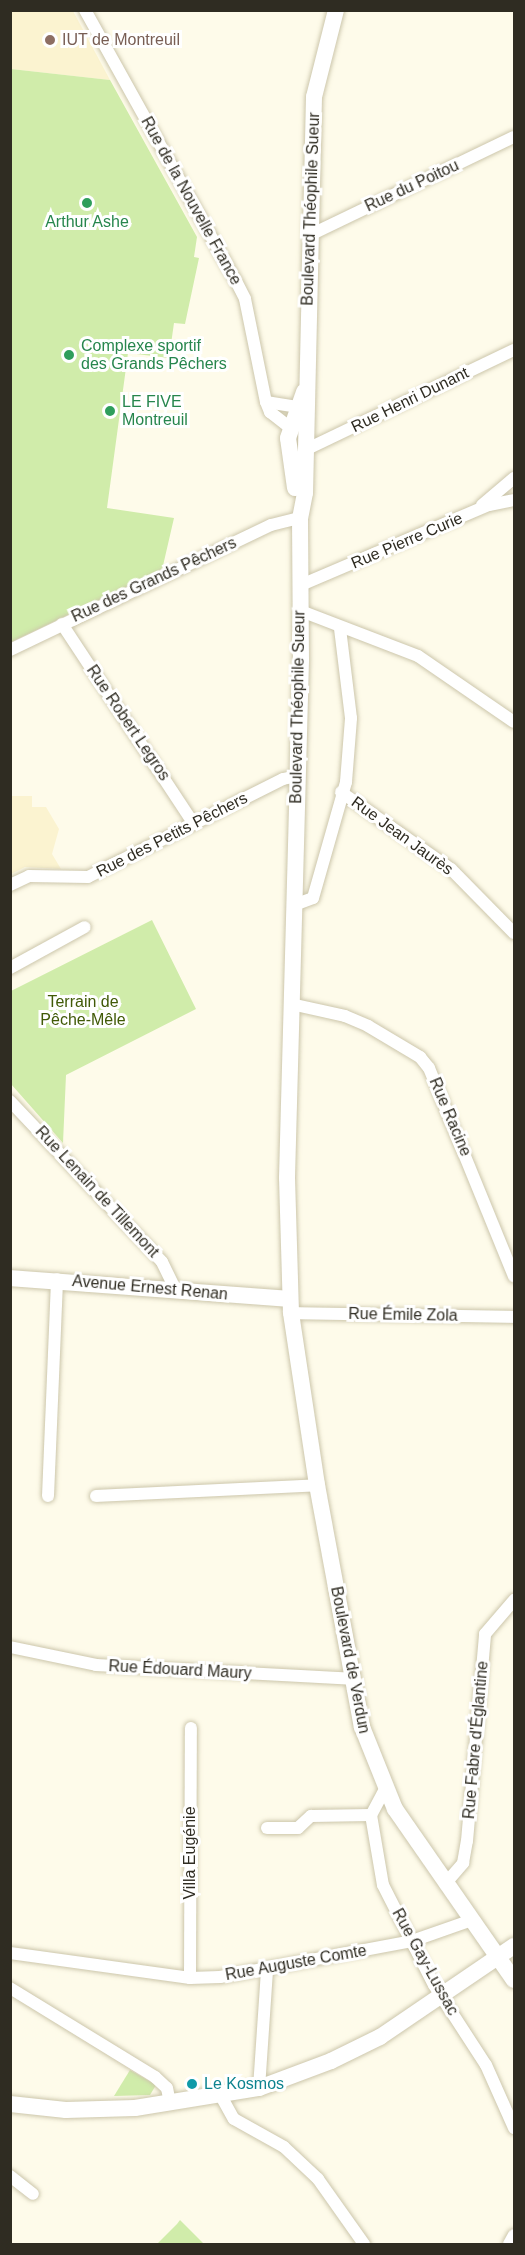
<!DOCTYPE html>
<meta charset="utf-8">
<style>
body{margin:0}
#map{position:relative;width:525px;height:2255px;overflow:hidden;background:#fefbea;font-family:Helvetica,sans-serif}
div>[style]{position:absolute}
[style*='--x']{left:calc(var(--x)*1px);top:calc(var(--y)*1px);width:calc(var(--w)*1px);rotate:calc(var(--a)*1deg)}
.built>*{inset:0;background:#fbf3d0}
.green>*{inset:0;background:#d0ecaa}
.roads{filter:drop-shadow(0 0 2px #ccc6ab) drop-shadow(0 0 2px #ccc6ab)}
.street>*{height:12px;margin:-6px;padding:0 6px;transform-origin:6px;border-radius:6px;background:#fff}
.secondary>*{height:16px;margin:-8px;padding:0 8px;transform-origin:8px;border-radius:8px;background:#fff}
.dots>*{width:16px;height:16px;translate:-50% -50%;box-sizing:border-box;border:3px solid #fff;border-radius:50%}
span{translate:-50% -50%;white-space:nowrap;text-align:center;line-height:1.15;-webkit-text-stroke:6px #fff;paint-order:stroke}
.education-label{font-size:16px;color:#785e54}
.left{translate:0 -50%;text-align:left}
.street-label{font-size:16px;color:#2f2c22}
.leisure-label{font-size:16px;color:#27864d}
.park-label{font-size:16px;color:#415a07}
.culture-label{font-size:16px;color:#0d838f}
.frame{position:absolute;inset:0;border:12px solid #2f2c22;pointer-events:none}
</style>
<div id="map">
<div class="built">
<i style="clip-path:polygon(11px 11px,73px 11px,110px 80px,11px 69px)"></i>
<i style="clip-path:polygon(11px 796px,32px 796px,32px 807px,46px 807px,59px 829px,52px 854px,61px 869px,25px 867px,11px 874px)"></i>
</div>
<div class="green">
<i style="clip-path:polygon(11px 69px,110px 80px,197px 237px,194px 257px,199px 258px,185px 324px,174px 323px,169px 358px,128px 353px,107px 508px,174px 518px,162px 570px,11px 642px)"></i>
<i style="clip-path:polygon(152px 920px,196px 1009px,66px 1075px,63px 1143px,11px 1084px,11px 991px)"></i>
<i style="clip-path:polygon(130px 2070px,156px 2085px,150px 2095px,114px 2096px)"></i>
<i style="clip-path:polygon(180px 2220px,204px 2244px,157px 2244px,177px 2224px)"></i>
</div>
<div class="roads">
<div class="street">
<i style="--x:85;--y:10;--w:310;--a:60.9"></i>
<i style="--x:236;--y:281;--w:20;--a:63"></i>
<i style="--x:245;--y:299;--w:105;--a:78.5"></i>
<i style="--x:266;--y:402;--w:11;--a:68"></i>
<i style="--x:270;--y:412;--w:24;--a:38"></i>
<i style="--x:310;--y:235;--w:226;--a:-25.7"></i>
<i style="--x:266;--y:402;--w:30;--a:9"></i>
<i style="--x:305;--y:450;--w:232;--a:-25.6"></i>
<i style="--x:482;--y:505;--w:42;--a:-40.2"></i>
<i style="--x:301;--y:585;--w:204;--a:-23.1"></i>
<i style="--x:489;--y:505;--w:25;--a:-11"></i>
<i style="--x:301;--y:611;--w:125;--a:21"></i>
<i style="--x:418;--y:656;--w:116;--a:34.5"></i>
<i style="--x:62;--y:624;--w:238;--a:56.6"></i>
<i style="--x:10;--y:650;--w:289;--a:-25.6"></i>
<i style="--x:271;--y:525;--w:30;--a:-14"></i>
<i style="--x:341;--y:792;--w:134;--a:35"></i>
<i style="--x:451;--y:869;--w:90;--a:45.5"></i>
<i style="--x:10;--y:885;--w:21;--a:-25"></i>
<i style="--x:29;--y:876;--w:59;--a:1"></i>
<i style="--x:88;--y:877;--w:218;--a:-26.7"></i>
<i style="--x:283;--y:779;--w:14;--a:-12"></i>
<i style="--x:294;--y:905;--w:20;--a:-20"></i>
<i style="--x:313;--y:898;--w:121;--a:-74.1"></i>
<i style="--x:346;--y:782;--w:64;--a:-85.5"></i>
<i style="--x:351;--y:718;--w:91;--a:-97"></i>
<i style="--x:10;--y:968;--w:85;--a:-28.7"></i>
<i style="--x:291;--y:1004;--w:55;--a:12.5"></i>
<i style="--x:345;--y:1016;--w:25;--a:23"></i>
<i style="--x:368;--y:1026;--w:61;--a:30.8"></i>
<i style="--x:420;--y:1057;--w:14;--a:51"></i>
<i style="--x:429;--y:1068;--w:225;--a:67.8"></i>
<i style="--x:10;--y:1101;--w:221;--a:46.6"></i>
<i style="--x:162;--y:1262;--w:30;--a:64"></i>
<i style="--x:291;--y:1313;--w:223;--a:1"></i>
<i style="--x:48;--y:1496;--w:217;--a:-87.6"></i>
<i style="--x:96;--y:1496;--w:221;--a:-2.8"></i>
<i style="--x:10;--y:1647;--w:88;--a:11.8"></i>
<i style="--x:96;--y:1665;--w:256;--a:3.1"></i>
<i style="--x:385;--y:1789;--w:30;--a:118"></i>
<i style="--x:371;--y:1815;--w:71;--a:80.3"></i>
<i style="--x:383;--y:1885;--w:112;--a:63"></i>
<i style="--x:434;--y:1985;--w:95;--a:57"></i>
<i style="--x:486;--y:2065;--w:69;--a:66"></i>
<i style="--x:267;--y:1828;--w:31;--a:0"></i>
<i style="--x:298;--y:1828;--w:18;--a:-43"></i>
<i style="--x:311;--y:1816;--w:60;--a:-1"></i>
<i style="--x:445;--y:1884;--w:28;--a:-49"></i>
<i style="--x:463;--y:1863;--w:22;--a:-80"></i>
<i style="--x:467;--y:1841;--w:208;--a:-85"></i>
<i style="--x:485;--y:1634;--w:45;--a:-49.5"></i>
<i style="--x:10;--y:1953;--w:182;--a:7.9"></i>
<i style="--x:190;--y:1978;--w:30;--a:-2"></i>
<i style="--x:220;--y:1977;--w:195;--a:-10.6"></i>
<i style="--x:412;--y:1941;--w:64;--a:-19.3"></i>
<i style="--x:190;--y:1978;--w:250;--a:-89.8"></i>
<i style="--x:10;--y:1988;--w:170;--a:31.5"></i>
<i style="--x:155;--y:2077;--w:16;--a:43"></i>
<i style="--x:167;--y:2088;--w:16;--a:79"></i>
<i style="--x:259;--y:2088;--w:118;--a:-86.1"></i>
<i style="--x:221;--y:2096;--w:26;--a:61"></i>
<i style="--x:234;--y:2119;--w:57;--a:29.2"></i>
<i style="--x:284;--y:2147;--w:47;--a:43.3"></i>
<i style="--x:318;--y:2179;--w:80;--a:54.7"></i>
<i style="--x:10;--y:2176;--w:29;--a:38"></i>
<i style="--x:509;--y:2244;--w:10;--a:-61"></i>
</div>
<div class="secondary">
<i style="--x:336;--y:10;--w:90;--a:104.2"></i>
<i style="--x:314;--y:97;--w:396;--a:91.3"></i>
<i style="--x:305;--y:493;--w:25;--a:101"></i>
<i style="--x:300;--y:518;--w:142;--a:89.6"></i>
<i style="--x:301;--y:660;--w:518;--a:91.55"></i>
<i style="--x:287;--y:1178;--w:135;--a:88.3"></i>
<i style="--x:291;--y:1313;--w:174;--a:81.4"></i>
<i style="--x:317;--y:1485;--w:246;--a:79.5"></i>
<i style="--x:362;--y:1727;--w:88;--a:68.1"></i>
<i style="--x:395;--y:1809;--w:208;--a:55.2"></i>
<i style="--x:295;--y:488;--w:50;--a:-98"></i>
<i style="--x:288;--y:438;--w:49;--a:-70.8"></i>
<i style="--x:10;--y:1278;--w:280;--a:4.3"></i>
<i style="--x:10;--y:2104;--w:56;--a:6.1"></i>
<i style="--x:66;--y:2110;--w:69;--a:-1.7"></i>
<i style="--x:135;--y:2108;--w:126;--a:-9.2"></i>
<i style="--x:259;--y:2088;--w:77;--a:-20.6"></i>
<i style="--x:331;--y:2061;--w:55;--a:-26.1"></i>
<i style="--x:380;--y:2037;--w:162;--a:-34.2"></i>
</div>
</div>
<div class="dots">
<i style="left:50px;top:40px;background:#8d6e63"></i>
<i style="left:87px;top:203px;background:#2e9e5b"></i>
<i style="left:69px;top:355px;background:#2e9e5b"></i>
<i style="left:110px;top:411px;background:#2e9e5b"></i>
<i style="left:192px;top:2084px;background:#0f9aa8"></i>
</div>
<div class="education-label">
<span class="left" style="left:62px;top:40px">IUT de Montreuil</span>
</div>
<div class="street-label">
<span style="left:412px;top:186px;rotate:-25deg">Rue du Poitou</span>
<span style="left:191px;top:201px;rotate:61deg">Rue de la Nouvelle France</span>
<span style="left:311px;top:209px;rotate:-88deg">Boulevard Théophile Sueur</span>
<span style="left:410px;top:400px;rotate:-26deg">Rue Henri Dunant</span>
<span style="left:407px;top:541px;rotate:-23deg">Rue Pierre Curie</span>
<span style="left:154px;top:580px;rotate:-25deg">Rue des Grands Pêchers</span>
<span style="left:298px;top:707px;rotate:-89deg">Boulevard Théophile Sueur</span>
<span style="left:128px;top:723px;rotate:56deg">Rue Robert Legros</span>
<span style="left:172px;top:835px;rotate:-27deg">Rue des Petits Pêchers</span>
<span style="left:402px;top:836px;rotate:36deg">Rue Jean Jaurès</span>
<span style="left:450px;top:1117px;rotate:67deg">Rue Racine</span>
<span style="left:97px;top:1192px;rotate:47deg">Rue Lenain de Tillemont</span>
<span style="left:150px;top:1288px;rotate:5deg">Avenue Ernest Renan</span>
<span style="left:403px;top:1315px;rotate:1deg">Rue Émile Zola</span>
<span style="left:350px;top:1660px;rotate:79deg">Boulevard de Verdun</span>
<span style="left:180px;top:1670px;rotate:3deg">Rue Édouard Maury</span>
<span style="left:476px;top:1740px;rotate:-85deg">Rue Fabre d'Églantine</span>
<span style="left:190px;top:1853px;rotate:-90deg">Villa Eugénie</span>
<span style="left:425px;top:1962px;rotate:61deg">Rue Gay-Lussac</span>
<span style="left:296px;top:1963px;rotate:-10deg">Rue Auguste Comte</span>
</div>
<div class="leisure-label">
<span style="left:87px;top:222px">Arthur Ashe</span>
<span class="left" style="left:81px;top:355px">Complexe sportif<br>des Grands Pêchers</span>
<span class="left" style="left:122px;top:411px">LE FIVE<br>Montreuil</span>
</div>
<div class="park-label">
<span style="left:83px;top:1011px">Terrain de<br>Pêche-Mêle</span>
</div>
<div class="culture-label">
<span class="left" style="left:204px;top:2084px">Le Kosmos</span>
</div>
<div class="frame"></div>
</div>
